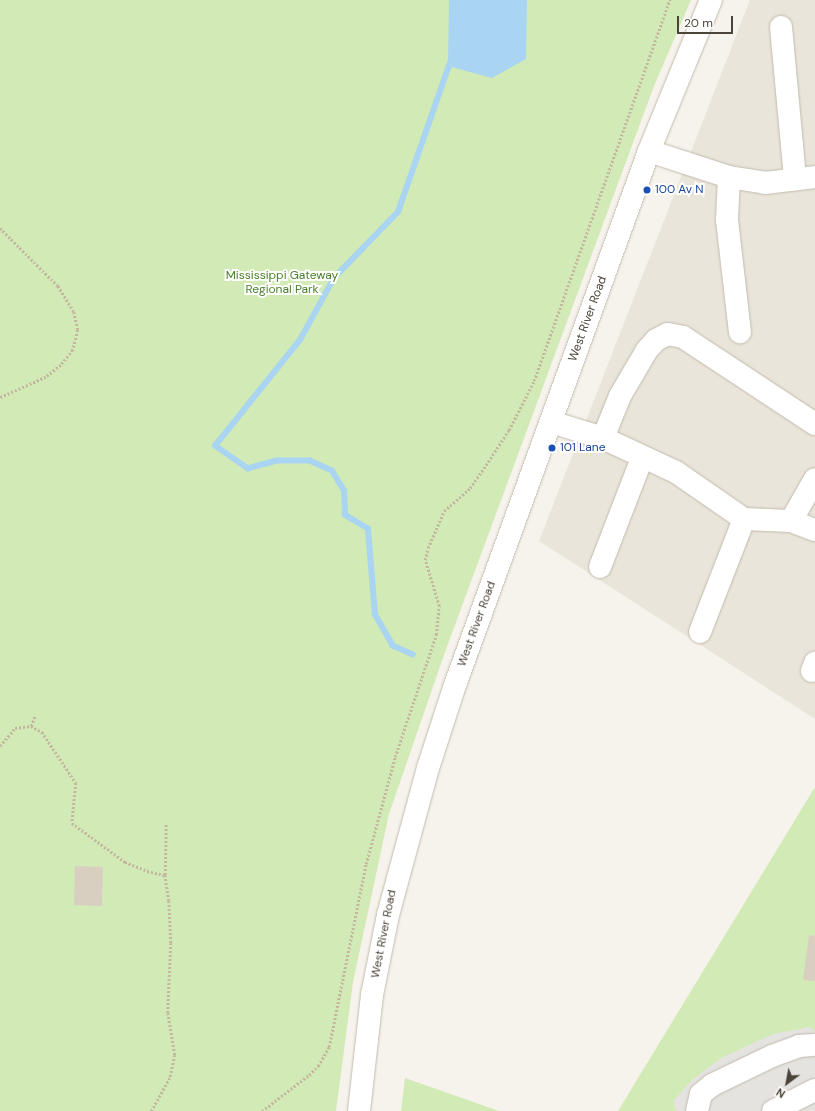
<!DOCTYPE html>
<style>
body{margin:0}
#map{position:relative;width:815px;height:1111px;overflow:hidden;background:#f6f3ec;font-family:"DM Sans",sans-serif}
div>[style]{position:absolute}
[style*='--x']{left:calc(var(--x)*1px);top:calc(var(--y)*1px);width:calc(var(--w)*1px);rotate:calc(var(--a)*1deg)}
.residential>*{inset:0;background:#eae5da}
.green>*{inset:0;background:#d2eab5}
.parking>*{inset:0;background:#e5e3e0}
.water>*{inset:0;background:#a9d4f2}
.stream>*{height:5.5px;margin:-2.75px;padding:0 2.75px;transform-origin:2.75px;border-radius:2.75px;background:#a9d4f2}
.building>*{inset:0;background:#d8cfc1}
.path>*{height:2.5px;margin-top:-1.25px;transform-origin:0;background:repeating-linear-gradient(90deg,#c4b79f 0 2px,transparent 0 4px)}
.roads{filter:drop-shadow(0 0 1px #c2bbae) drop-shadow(0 0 1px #c2bbae)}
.minor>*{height:22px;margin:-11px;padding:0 11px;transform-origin:11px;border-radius:11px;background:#fff}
.dots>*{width:11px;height:11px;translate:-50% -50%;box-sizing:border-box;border:2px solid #fff;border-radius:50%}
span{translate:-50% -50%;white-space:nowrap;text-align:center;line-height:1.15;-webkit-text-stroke:4px #fff;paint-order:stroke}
.transit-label{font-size:12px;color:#164399}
.left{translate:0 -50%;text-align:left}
.park-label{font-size:12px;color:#4a7f2a}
.street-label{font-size:12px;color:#4b4439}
.north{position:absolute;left:767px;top:1063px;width:40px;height:40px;-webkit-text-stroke:3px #fff;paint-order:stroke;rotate:212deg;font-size:11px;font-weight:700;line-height:16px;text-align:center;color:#4b4439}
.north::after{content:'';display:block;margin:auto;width:14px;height:18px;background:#4b4439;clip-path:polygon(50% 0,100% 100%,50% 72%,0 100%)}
.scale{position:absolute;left:677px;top:16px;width:56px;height:18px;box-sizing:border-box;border:2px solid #4b4439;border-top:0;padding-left:5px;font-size:12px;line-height:14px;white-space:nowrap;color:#4b4439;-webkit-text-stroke:3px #fff;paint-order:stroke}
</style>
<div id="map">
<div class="residential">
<i style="clip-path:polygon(750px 0,815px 0,815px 719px,539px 541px)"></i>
</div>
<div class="green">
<i style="clip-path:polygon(0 0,691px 0,654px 86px,445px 652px,389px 814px,353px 982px,336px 1111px,0 1111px)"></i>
<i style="clip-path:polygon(815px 787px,815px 1111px,618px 1111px)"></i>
<i style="clip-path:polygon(405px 1078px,499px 1111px,401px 1111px)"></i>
</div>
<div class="parking">
<i style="clip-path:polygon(809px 1027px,815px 1031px,815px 1111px,676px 1111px,673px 1101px,692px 1080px,721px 1058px,773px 1034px)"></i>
</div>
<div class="water">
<i style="clip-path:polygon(449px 0,527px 0,526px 59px,492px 78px,448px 66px)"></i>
</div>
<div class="stream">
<i style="--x:413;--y:655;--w:22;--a:-156"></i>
<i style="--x:393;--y:646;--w:36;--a:-120"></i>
<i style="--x:375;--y:615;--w:86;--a:-94.7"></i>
<i style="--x:368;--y:529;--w:27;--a:-149"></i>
<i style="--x:345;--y:515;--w:24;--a:-92"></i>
<i style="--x:344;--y:491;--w:23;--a:-121"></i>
<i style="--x:332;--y:471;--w:24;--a:-156"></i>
<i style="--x:310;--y:461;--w:33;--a:180"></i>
<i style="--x:277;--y:461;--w:30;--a:165"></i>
<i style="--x:248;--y:469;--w:40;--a:-145.1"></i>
<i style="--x:215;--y:446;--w:136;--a:-51.3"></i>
<i style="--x:300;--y:340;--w:71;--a:-61.3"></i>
<i style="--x:334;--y:278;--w:92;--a:-45.9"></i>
<i style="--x:398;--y:212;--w:161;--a:-70.8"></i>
</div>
<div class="building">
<i style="clip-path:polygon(75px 866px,103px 867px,102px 906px,74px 905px)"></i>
<i style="clip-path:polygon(809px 935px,815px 936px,815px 981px,803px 980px)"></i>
</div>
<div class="path">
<i style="--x:0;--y:228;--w:82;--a:45"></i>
<i style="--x:58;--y:286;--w:31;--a:58"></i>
<i style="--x:74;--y:312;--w:18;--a:77"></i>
<i style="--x:78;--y:330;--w:21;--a:104"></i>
<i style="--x:73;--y:350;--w:19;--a:129"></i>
<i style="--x:61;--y:365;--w:19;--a:141"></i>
<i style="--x:46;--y:377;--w:51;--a:155.5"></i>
<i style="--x:31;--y:726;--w:11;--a:-68"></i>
<i style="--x:0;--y:746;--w:23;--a:-50"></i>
<i style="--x:15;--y:728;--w:16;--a:-7"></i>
<i style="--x:31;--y:726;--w:13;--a:29"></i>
<i style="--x:42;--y:732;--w:61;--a:56.3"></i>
<i style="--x:76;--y:783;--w:40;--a:95.7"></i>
<i style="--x:72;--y:823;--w:66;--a:36.3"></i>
<i style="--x:125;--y:862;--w:24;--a:22"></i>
<i style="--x:147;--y:871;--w:18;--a:13"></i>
<i style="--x:165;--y:875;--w:26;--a:81"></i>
<i style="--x:169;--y:901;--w:42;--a:87.3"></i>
<i style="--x:171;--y:943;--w:70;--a:92.5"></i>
<i style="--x:168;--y:1013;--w:43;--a:80.5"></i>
<i style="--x:175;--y:1055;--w:24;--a:102"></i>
<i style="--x:170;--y:1078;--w:38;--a:119"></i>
<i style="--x:165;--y:875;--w:52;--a:-88.9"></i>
<i style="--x:262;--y:1111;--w:59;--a:-37.5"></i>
<i style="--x:309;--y:1075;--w:13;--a:-45"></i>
<i style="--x:318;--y:1066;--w:22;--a:-60"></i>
<i style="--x:329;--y:1047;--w:187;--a:-78.6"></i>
<i style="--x:366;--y:864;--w:111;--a:-74.8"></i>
<i style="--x:395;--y:757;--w:129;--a:-71.4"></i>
<i style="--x:436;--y:635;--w:29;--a:-84"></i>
<i style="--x:439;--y:606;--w:48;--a:-106.9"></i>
<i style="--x:425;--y:560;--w:12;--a:-76"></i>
<i style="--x:428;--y:548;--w:40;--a:-66.6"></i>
<i style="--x:444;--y:511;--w:35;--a:-41"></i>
<i style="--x:470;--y:488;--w:32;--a:-55"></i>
<i style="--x:488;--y:462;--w:38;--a:-57"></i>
<i style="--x:509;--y:430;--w:55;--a:-63"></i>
<i style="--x:534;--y:381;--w:405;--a:-70.4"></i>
</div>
<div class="roads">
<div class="minor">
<i style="--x:781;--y:27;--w:153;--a:84.7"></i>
<i style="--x:649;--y:151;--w:84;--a:18"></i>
<i style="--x:729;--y:177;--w:36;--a:9"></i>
<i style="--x:765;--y:183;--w:50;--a:-6.8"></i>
<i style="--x:729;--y:177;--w:43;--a:92.7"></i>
<i style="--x:727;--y:220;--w:113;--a:83.4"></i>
<i style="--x:551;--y:422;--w:54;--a:17.1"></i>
<i style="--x:603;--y:438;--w:81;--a:25"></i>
<i style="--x:676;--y:472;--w:83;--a:34.7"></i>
<i style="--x:744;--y:519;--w:47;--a:2.4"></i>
<i style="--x:791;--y:521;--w:26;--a:21"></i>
<i style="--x:603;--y:438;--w:45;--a:-68"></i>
<i style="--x:620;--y:396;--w:53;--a:-59.6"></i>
<i style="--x:647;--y:350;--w:13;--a:-48"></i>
<i style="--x:656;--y:340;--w:13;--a:-27"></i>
<i style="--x:668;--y:334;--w:15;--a:11"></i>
<i style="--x:683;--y:337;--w:158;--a:33.4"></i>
<i style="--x:791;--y:521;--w:48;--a:-60.3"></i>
<i style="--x:600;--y:567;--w:117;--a:-68.9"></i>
<i style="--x:700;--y:632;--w:121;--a:-68.7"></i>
<i style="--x:812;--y:671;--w:9;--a:-69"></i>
<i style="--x:359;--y:1111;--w:117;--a:-83.6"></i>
<i style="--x:372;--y:995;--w:82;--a:-78.7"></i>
<i style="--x:388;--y:915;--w:152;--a:-74.8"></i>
<i style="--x:428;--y:768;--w:87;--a:-72"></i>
<i style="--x:455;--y:685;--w:568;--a:-70.03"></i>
<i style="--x:649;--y:151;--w:163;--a:-67.7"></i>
<i style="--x:697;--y:1111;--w:17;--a:-77"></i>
<i style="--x:701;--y:1094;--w:14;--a:-39"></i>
<i style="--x:712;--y:1085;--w:67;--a:-25.8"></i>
<i style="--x:772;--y:1056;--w:29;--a:-20"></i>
<i style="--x:799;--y:1046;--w:16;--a:-4"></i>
<i style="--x:773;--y:1111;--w:47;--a:-26.6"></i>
</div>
</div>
<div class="dots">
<i style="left:647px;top:190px;background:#1a4fb4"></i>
<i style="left:552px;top:448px;background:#1a4fb4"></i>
</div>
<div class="transit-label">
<span class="left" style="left:655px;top:190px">100 Av N</span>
<span class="left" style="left:560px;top:448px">101 Lane</span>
</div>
<div class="park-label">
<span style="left:282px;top:283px">Mississippi Gateway<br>Regional Park</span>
</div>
<div class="street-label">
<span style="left:588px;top:319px;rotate:-70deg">West River Road</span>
<span style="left:477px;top:624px;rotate:-70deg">West River Road</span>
<span style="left:384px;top:934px;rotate:-79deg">West River Road</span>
</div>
<div class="north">N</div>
<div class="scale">20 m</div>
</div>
